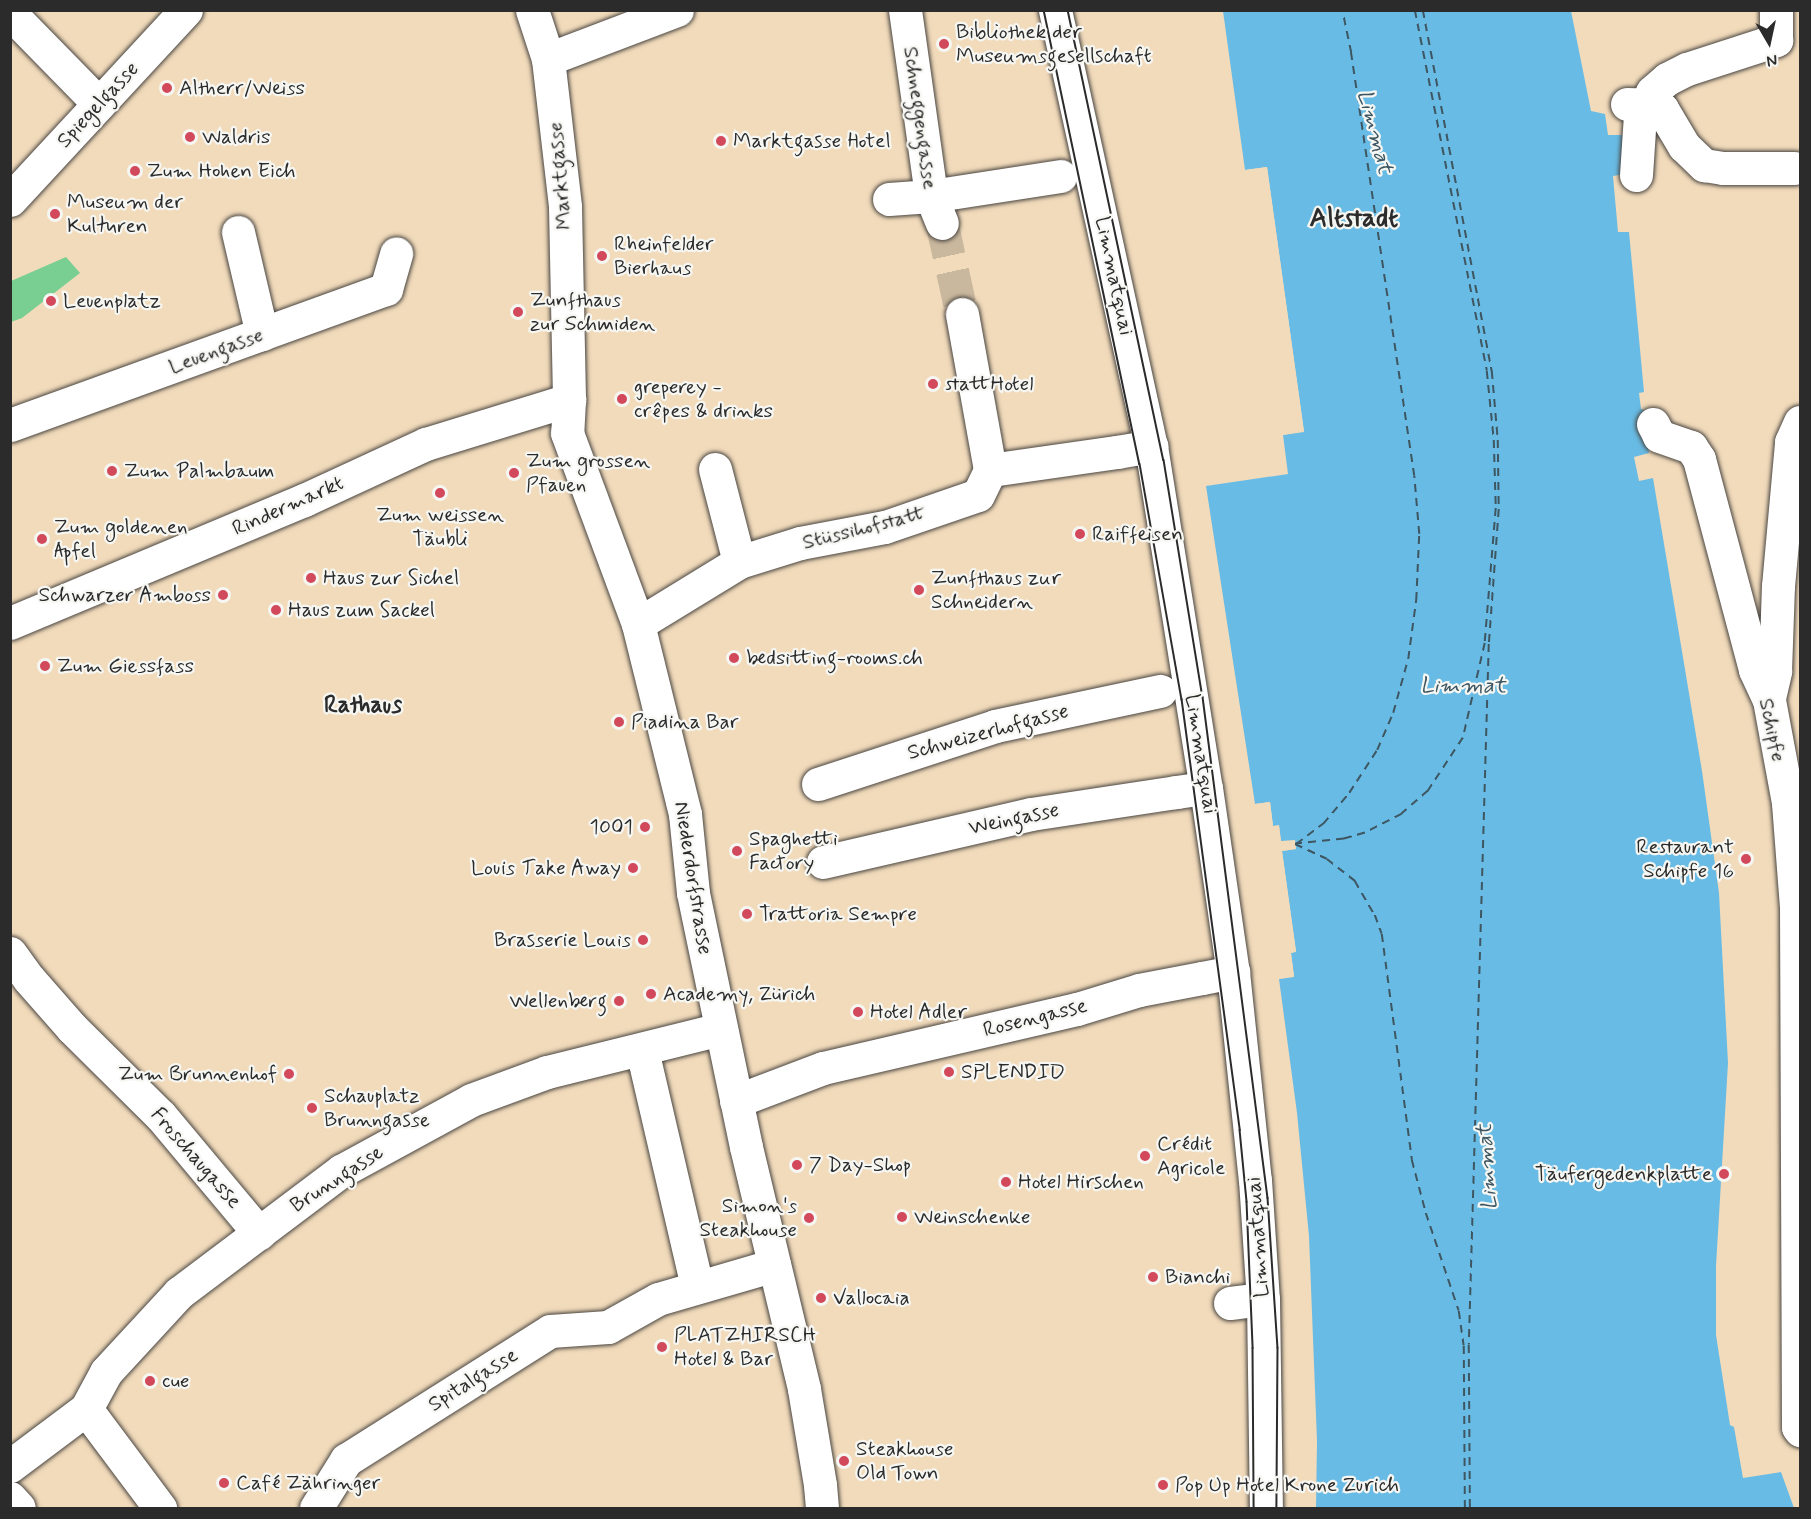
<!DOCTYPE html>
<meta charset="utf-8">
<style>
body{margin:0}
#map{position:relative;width:1811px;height:1519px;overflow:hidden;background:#f2dbbb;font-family:Mynerve,sans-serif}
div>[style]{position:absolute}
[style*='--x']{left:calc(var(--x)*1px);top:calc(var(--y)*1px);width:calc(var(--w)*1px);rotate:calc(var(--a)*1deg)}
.green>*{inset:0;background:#79ce91}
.water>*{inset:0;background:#68bbe4}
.pier>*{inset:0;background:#f2dbbb}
.ferry>*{height:1.5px;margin-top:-0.75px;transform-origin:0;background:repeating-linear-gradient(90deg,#3d5662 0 8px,transparent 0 14px)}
.pedestrian-tunnel>*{height:33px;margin-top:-16.5px;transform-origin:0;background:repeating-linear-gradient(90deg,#cab89e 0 33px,transparent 0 49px)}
.roads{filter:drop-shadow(0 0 2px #494541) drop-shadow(0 0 2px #494541)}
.pedestrian>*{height:33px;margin:-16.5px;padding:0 16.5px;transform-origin:16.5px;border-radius:16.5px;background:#fff}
.minor>*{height:33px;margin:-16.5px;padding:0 16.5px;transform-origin:16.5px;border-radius:16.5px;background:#fff}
.tram>*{height:1.5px;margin:-0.75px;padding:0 0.75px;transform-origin:0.75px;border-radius:0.75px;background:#2b2b2b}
.dots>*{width:16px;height:16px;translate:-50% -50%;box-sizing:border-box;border:3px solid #f6f6f2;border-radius:50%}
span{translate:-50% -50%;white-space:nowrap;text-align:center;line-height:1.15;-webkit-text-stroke:4.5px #f6f6f2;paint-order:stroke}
.poi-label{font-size:21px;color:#2b2b2b}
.left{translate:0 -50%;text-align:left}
.right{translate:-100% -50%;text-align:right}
.street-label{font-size:21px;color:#2b2b2b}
.water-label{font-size:22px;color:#3d5662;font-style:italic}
.quarter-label{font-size:24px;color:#2b2b2b;font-weight:700}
.district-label{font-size:27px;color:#2b2b2b;font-weight:700}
.frame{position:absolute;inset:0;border:12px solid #2b2b2b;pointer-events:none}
.north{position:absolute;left:1739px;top:12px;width:60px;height:60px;-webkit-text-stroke:4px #f6f6f2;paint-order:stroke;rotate:171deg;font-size:16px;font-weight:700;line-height:24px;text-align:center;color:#2b2b2b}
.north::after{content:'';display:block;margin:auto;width:21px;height:27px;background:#2b2b2b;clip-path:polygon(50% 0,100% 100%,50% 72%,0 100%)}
</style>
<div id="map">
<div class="green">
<i style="clip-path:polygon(66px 257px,80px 273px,22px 318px,11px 322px,11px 281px)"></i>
</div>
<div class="water">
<i style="clip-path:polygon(1223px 11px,1571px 11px,1591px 111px,1605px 114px,1608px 135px,1622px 135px,1625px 174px,1613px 176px,1618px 232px,1629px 232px,1644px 392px,1639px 393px,1641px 409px,1644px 410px,1649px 453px,1634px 457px,1639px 481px,1653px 478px,1702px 771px,1719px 893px,1728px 1063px,1716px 1266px,1716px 1335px,1730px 1425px,1734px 1427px,1743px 1478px,1781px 1472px,1794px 1508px,1316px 1508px,1317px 1441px,1309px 1236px,1297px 1113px,1279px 979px,1294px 976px,1291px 953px,1296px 951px,1282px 851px,1296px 849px,1295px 841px,1281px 842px,1279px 826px,1273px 826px,1270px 802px,1255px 804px,1206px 486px,1288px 474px,1283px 435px,1304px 431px,1267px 167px,1245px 170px)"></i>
</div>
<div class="pier">
<i style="clip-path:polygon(1267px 167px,1304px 432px,1283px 435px,1283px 432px,1301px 429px,1264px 170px,1246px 173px,1245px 170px)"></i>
<i style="clip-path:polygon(1270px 802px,1273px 826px,1279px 825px,1281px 841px,1295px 840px,1296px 849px,1282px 851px,1296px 952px,1291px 953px,1294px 977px,1279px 979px,1279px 976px,1291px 974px,1288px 952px,1293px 949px,1279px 851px,1292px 846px,1292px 843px,1279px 843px,1276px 829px,1270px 827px,1267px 805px,1256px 807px,1255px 804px)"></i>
</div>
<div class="ferry">
<i style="--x:1415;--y:10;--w:368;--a:78.7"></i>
<i style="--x:1487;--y:371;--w:69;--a:84.2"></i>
<i style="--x:1494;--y:440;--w:68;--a:88.3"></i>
<i style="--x:1496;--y:508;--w:135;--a:94.7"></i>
<i style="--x:1485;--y:643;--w:98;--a:103"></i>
<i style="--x:1463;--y:738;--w:64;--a:123.4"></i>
<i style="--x:1428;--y:791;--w:35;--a:139"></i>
<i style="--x:1402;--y:814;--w:42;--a:152.8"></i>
<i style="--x:1365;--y:833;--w:22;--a:164"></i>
<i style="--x:1344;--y:839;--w:49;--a:174.2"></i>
<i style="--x:1295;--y:844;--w:35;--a:25"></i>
<i style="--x:1327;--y:859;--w:36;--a:38"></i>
<i style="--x:1355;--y:881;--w:39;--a:60"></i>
<i style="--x:1375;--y:915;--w:20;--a:70"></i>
<i style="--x:1382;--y:934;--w:228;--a:82.4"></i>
<i style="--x:1412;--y:1160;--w:55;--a:75.2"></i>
<i style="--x:1426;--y:1213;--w:103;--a:71.4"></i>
<i style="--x:1459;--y:1311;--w:35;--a:82"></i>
<i style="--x:1464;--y:1346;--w:162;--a:89.6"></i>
<i style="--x:1423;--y:10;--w:368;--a:79.2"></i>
<i style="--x:1492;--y:371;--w:69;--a:85"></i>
<i style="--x:1498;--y:440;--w:69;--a:89.2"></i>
<i style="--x:1499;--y:509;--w:135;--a:94.2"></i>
<i style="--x:1489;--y:644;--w:701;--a:91.63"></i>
<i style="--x:1469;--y:1345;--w:163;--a:89.6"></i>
<i style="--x:1296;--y:844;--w:34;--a:-37"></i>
<i style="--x:1323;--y:824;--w:40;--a:-50"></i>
<i style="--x:1349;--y:793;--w:51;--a:-56.9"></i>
<i style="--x:1377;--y:750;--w:40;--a:-66.6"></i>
<i style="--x:1393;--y:713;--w:56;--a:-74.5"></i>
<i style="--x:1408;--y:659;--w:60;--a:-82.3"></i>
<i style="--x:1416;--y:600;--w:66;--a:-87.4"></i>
<i style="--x:1419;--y:534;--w:58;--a:-94.9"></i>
<i style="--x:1414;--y:476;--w:428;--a:-98.5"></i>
<i style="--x:1351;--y:53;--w:44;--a:-101.8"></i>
</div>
<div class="pedestrian-tunnel">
<i style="--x:942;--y:223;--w:93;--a:77.6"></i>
</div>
<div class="roads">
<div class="pedestrian">
<i style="--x:532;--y:10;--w:52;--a:71.9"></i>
<i style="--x:548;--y:59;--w:149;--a:83.4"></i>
<i style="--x:565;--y:207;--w:193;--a:88.8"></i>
<i style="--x:569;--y:400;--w:33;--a:93"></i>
<i style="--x:567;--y:433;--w:204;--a:69.6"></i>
<i style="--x:638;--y:624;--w:196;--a:76.1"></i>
<i style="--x:685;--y:814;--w:79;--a:84.2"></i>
<i style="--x:693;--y:893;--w:259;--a:78.2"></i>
<i style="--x:746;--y:1147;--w:249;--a:76.5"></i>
<i style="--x:804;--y:1389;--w:97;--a:80.5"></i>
<i style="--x:820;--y:1485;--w:23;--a:85"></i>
<i style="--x:905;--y:10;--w:188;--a:82"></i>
<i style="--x:931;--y:196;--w:29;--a:68"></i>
<i style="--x:10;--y:13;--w:127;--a:45.6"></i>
<i style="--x:548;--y:59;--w:138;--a:-20.8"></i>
<i style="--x:1627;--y:104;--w:24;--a:2"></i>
<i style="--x:1651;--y:105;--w:12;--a:20"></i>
<i style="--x:1662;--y:109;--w:43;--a:59.3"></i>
<i style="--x:1684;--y:146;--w:28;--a:44"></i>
<i style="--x:1704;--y:165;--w:19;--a:9"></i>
<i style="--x:1723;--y:168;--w:71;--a:0"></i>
<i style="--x:1636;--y:175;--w:61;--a:-86.2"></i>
<i style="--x:1640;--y:114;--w:25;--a:-61"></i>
<i style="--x:1652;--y:92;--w:20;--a:-41"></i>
<i style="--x:1667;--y:79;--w:22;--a:-27"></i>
<i style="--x:1687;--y:69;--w:94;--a:-18"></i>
<i style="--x:1776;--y:40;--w:30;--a:-90"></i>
<i style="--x:889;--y:199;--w:42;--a:-4.1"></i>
<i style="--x:931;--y:196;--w:131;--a:-8.8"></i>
<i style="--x:10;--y:200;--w:259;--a:-47.2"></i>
<i style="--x:238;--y:232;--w:105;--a:76.8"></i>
<i style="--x:962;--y:314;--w:158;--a:79.8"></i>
<i style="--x:1653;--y:424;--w:13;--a:63"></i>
<i style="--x:1659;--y:436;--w:34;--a:19"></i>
<i style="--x:1691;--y:447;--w:14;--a:56"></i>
<i style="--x:1699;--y:459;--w:218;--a:75.1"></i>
<i style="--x:1755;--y:670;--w:33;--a:65"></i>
<i style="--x:1769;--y:700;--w:105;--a:79.5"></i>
<i style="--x:1788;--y:803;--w:104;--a:85.6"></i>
<i style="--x:1796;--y:907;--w:520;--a:89.78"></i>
<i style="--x:1798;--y:1427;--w:4;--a:56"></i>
<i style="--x:10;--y:425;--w:400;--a:-19.9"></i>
<i style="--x:386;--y:289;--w:37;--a:-74"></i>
<i style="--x:715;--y:469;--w:96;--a:75.5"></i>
<i style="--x:10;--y:623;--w:319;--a:-22.7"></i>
<i style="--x:304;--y:500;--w:134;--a:-24.7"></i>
<i style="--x:426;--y:444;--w:150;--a:-17.1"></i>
<i style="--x:638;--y:624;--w:119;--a:-31.5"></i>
<i style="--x:739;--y:562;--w:64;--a:-17.3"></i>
<i style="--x:800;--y:543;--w:86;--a:-10.7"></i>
<i style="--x:885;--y:527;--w:98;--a:-19"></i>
<i style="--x:978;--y:495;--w:28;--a:-64"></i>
<i style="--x:990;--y:470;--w:128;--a:-8.1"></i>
<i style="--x:1769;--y:698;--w:28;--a:-77"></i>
<i style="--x:1775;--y:671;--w:85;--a:-88"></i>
<i style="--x:1778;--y:586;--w:145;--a:-84.8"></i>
<i style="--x:1791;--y:442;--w:22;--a:-66"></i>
<i style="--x:818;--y:784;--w:186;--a:-18.1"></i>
<i style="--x:995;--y:726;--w:169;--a:-12"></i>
<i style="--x:823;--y:862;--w:213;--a:-13"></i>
<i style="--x:1031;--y:814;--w:147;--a:-8.6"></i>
<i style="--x:10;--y:953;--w:32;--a:54"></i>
<i style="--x:29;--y:979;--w:65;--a:48.7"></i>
<i style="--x:72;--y:1028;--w:125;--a:44.7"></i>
<i style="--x:161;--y:1116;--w:153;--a:50.1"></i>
<i style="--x:642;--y:1050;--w:242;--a:76.9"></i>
<i style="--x:736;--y:1101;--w:93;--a:-20.8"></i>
<i style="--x:823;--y:1068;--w:261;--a:-13.1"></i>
<i style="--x:1077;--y:1009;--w:65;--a:-17"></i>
<i style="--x:1139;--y:990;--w:64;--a:-10.8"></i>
<i style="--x:86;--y:1409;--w:42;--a:-61.6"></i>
<i style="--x:106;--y:1372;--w:108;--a:-47.3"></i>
<i style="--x:179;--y:1293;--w:203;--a:-37"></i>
<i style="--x:341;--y:1171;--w:148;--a:-28.6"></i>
<i style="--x:471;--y:1100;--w:81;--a:-20.2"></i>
<i style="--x:547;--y:1072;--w:179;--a:-13.9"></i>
<i style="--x:10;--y:1466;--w:95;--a:-36.9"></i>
<i style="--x:86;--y:1409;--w:124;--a:53.2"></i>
<i style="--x:10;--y:1498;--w:13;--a:48"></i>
<i style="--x:316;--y:1508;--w:57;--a:-58"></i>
<i style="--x:346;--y:1460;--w:241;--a:-32.3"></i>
<i style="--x:550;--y:1331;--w:58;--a:-3.9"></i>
<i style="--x:608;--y:1327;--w:57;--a:-29.2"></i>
<i style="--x:658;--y:1299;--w:121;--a:-16.3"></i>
</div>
<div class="minor">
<i style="--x:1055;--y:10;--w:446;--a:77.6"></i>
<i style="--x:1151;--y:446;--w:346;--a:80.9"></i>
<i style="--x:1206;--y:788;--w:186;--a:81.7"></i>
<i style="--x:1233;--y:972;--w:209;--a:84"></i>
<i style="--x:1255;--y:1180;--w:119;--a:86.2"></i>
<i style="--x:1263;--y:1299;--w:209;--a:89.2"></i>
<i style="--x:1117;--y:452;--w:35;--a:-10"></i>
<i style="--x:1176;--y:792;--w:30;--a:-8"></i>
<i style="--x:1202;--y:978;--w:32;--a:-11"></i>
<i style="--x:1230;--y:1303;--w:33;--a:-7"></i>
</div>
</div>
<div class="tram">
<i style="--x:1044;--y:10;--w:464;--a:78.1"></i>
<i style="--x:1140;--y:464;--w:239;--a:79.9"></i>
<i style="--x:1182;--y:699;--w:435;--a:82.3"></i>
<i style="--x:1240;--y:1130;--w:72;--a:84.4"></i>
<i style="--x:1247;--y:1202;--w:146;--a:87.6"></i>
<i style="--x:1253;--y:1348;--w:160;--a:89.6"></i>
<i style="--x:1068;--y:10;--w:460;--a:78"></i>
<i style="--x:1164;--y:460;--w:240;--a:80.7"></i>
<i style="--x:1203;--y:697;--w:505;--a:82.61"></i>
<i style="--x:1268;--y:1198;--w:150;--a:86.2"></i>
<i style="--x:1278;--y:1348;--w:160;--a:90.4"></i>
</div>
<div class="dots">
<i style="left:944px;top:44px;background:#d1495b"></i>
<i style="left:167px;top:88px;background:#d1495b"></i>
<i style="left:190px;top:137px;background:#d1495b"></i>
<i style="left:721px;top:141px;background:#d1495b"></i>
<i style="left:135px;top:171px;background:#d1495b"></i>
<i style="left:55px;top:214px;background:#d1495b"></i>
<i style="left:602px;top:256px;background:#d1495b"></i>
<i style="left:51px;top:301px;background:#d1495b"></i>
<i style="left:518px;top:312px;background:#d1495b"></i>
<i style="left:933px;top:384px;background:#d1495b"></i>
<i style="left:622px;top:399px;background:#d1495b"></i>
<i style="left:112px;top:471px;background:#d1495b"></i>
<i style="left:514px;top:473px;background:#d1495b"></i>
<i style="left:440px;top:493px;background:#d1495b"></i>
<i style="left:1080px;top:534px;background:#d1495b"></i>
<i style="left:42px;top:539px;background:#d1495b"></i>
<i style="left:311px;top:578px;background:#d1495b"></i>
<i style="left:919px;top:590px;background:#d1495b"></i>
<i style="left:223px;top:595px;background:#d1495b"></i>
<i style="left:276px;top:610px;background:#d1495b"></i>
<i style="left:734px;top:658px;background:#d1495b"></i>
<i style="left:45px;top:666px;background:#d1495b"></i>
<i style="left:619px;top:722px;background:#d1495b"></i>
<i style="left:645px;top:827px;background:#d1495b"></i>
<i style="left:737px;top:851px;background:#d1495b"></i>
<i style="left:1746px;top:859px;background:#d1495b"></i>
<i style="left:633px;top:868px;background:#d1495b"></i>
<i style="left:747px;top:914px;background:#d1495b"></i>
<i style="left:643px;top:940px;background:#d1495b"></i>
<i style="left:651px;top:994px;background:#d1495b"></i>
<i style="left:619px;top:1001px;background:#d1495b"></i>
<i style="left:858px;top:1012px;background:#d1495b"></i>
<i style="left:949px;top:1072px;background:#d1495b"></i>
<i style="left:289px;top:1074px;background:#d1495b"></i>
<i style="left:312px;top:1108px;background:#d1495b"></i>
<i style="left:1145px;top:1156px;background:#d1495b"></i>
<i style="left:797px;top:1165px;background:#d1495b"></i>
<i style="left:1724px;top:1174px;background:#d1495b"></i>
<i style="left:1006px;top:1182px;background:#d1495b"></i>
<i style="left:902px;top:1217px;background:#d1495b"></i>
<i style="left:809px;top:1218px;background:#d1495b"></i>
<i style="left:1153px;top:1277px;background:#d1495b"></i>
<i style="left:821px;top:1298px;background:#d1495b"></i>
<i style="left:662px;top:1347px;background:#d1495b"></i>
<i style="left:150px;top:1381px;background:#d1495b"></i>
<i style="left:844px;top:1461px;background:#d1495b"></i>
<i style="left:224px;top:1483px;background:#d1495b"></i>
<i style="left:1163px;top:1485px;background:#d1495b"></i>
</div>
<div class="poi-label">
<span class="left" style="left:956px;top:44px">Bibliothek der<br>Museumsgesellschaft</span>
<span class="left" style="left:179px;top:88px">Altherr/Weiss</span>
<span class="left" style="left:202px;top:137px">Waldris</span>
<span class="left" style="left:733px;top:141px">Marktgasse Hotel</span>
<span class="left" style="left:147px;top:171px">Zum Hohen Eich</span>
<span class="left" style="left:67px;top:214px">Museum der<br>Kulturen</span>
<span class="left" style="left:614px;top:256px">Rheinfelder<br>Bierhaus</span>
<span class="left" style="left:530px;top:312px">Zunfthaus<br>zur Schmiden</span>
<span class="left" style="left:63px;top:301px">Leuenplatz</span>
<span class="left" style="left:945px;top:384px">stattHotel</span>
<span class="left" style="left:634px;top:399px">greperey -<br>crêpes &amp; drinks</span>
<span class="left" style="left:526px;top:473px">Zum grossen<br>Pfauen</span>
<span class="left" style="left:124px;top:471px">Zum Palmbaum</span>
<span style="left:440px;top:527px">Zum weissen<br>Täubli</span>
<span class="left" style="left:54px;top:539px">Zum goldenen<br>Apfel</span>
<span class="left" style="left:1092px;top:534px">Raiffeisen</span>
<span class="left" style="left:323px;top:578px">Haus zur Sichel</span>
<span class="left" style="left:931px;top:590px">Zunfthaus zur<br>Schneidern</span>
<span class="right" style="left:211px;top:595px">Schwarzer Amboss</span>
<span class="left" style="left:288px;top:610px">Haus zum Sackel</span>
<span class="left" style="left:746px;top:658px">bedsitting-rooms.ch</span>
<span class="left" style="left:57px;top:666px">Zum Giessfass</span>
<span class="left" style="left:631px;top:722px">Piadina Bar</span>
<span class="right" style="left:633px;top:827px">1001</span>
<span class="left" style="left:749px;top:851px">Spaghetti<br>Factory</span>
<span class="right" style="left:1734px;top:859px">Restaurant<br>Schipfe 16</span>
<span class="right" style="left:621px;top:868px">Louis Take Away</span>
<span class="left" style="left:759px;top:914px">Trattoria Sempre</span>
<span class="right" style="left:631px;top:940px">Brasserie Louis</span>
<span class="left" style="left:663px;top:994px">Academy, Zürich</span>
<span class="right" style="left:607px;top:1001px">Wellenberg</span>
<span class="left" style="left:870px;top:1012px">Hotel Adler</span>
<span class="left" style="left:961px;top:1072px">SPLENDID</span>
<span class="right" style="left:277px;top:1074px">Zum Brunnenhof</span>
<span class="left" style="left:324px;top:1108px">Schauplatz<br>Brunngasse</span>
<span class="left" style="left:1157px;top:1156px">Crédit<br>Agricole</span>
<span class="left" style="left:809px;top:1165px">7 Day-Shop</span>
<span class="right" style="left:1712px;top:1174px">Täufergedenkplatte</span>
<span class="left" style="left:1018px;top:1182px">Hotel Hirschen</span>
<span class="right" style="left:797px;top:1218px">Simon's<br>Steakhouse</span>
<span class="left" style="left:914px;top:1217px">Weinschenke</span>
<span class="left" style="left:1165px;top:1277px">Bianchi</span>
<span class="left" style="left:833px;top:1298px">Vallocaia</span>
<span class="left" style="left:674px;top:1347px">PLATZHIRSCH<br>Hotel &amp; Bar</span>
<span class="left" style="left:162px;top:1381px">cue</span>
<span class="left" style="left:856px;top:1461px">Steakhouse<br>Old Town</span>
<span class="left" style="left:236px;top:1483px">Café Zähringer</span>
<span class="left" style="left:1175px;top:1485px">Pop Up Hotel Krone Zurich</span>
</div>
<div class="street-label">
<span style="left:98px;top:105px;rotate:-47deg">Spiegelgasse</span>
<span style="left:920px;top:118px;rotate:82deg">Schneggengasse</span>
<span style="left:560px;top:176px;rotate:-95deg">Marktgasse</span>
<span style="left:1114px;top:276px;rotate:78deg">Limmatquai</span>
<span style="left:216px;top:351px;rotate:-20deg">Leuengasse</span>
<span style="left:288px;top:506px;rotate:-24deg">Rindermarkt</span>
<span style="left:864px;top:528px;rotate:-14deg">Stüssihofstatt</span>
<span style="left:1772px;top:730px;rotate:78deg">Schipfe</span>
<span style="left:988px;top:732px;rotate:-15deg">Schweizerhofgasse</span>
<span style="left:1201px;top:754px;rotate:81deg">Limmatquai</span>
<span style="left:1014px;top:819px;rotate:-12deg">Weingasse</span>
<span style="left:693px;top:878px;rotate:81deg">Niederdorfstrasse</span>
<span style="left:1035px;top:1018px;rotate:-14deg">Rosengasse</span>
<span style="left:196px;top:1158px;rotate:49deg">Froschaugasse</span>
<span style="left:337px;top:1179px;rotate:-33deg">Brunngasse</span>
<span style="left:1258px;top:1237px;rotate:-94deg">Limmatquai</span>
<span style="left:473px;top:1380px;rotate:-32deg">Spitalgasse</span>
</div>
<div class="water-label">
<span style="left:1374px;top:132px;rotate:75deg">Limmat</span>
<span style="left:1463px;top:687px">Limmat</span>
<span style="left:1488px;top:1167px;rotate:-94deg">Limmat</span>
</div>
<div class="quarter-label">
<span style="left:363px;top:706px">Rathaus</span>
</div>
<div class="district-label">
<span style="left:1354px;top:219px">Altstadt</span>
</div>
<div class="frame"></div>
<div class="north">N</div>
</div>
